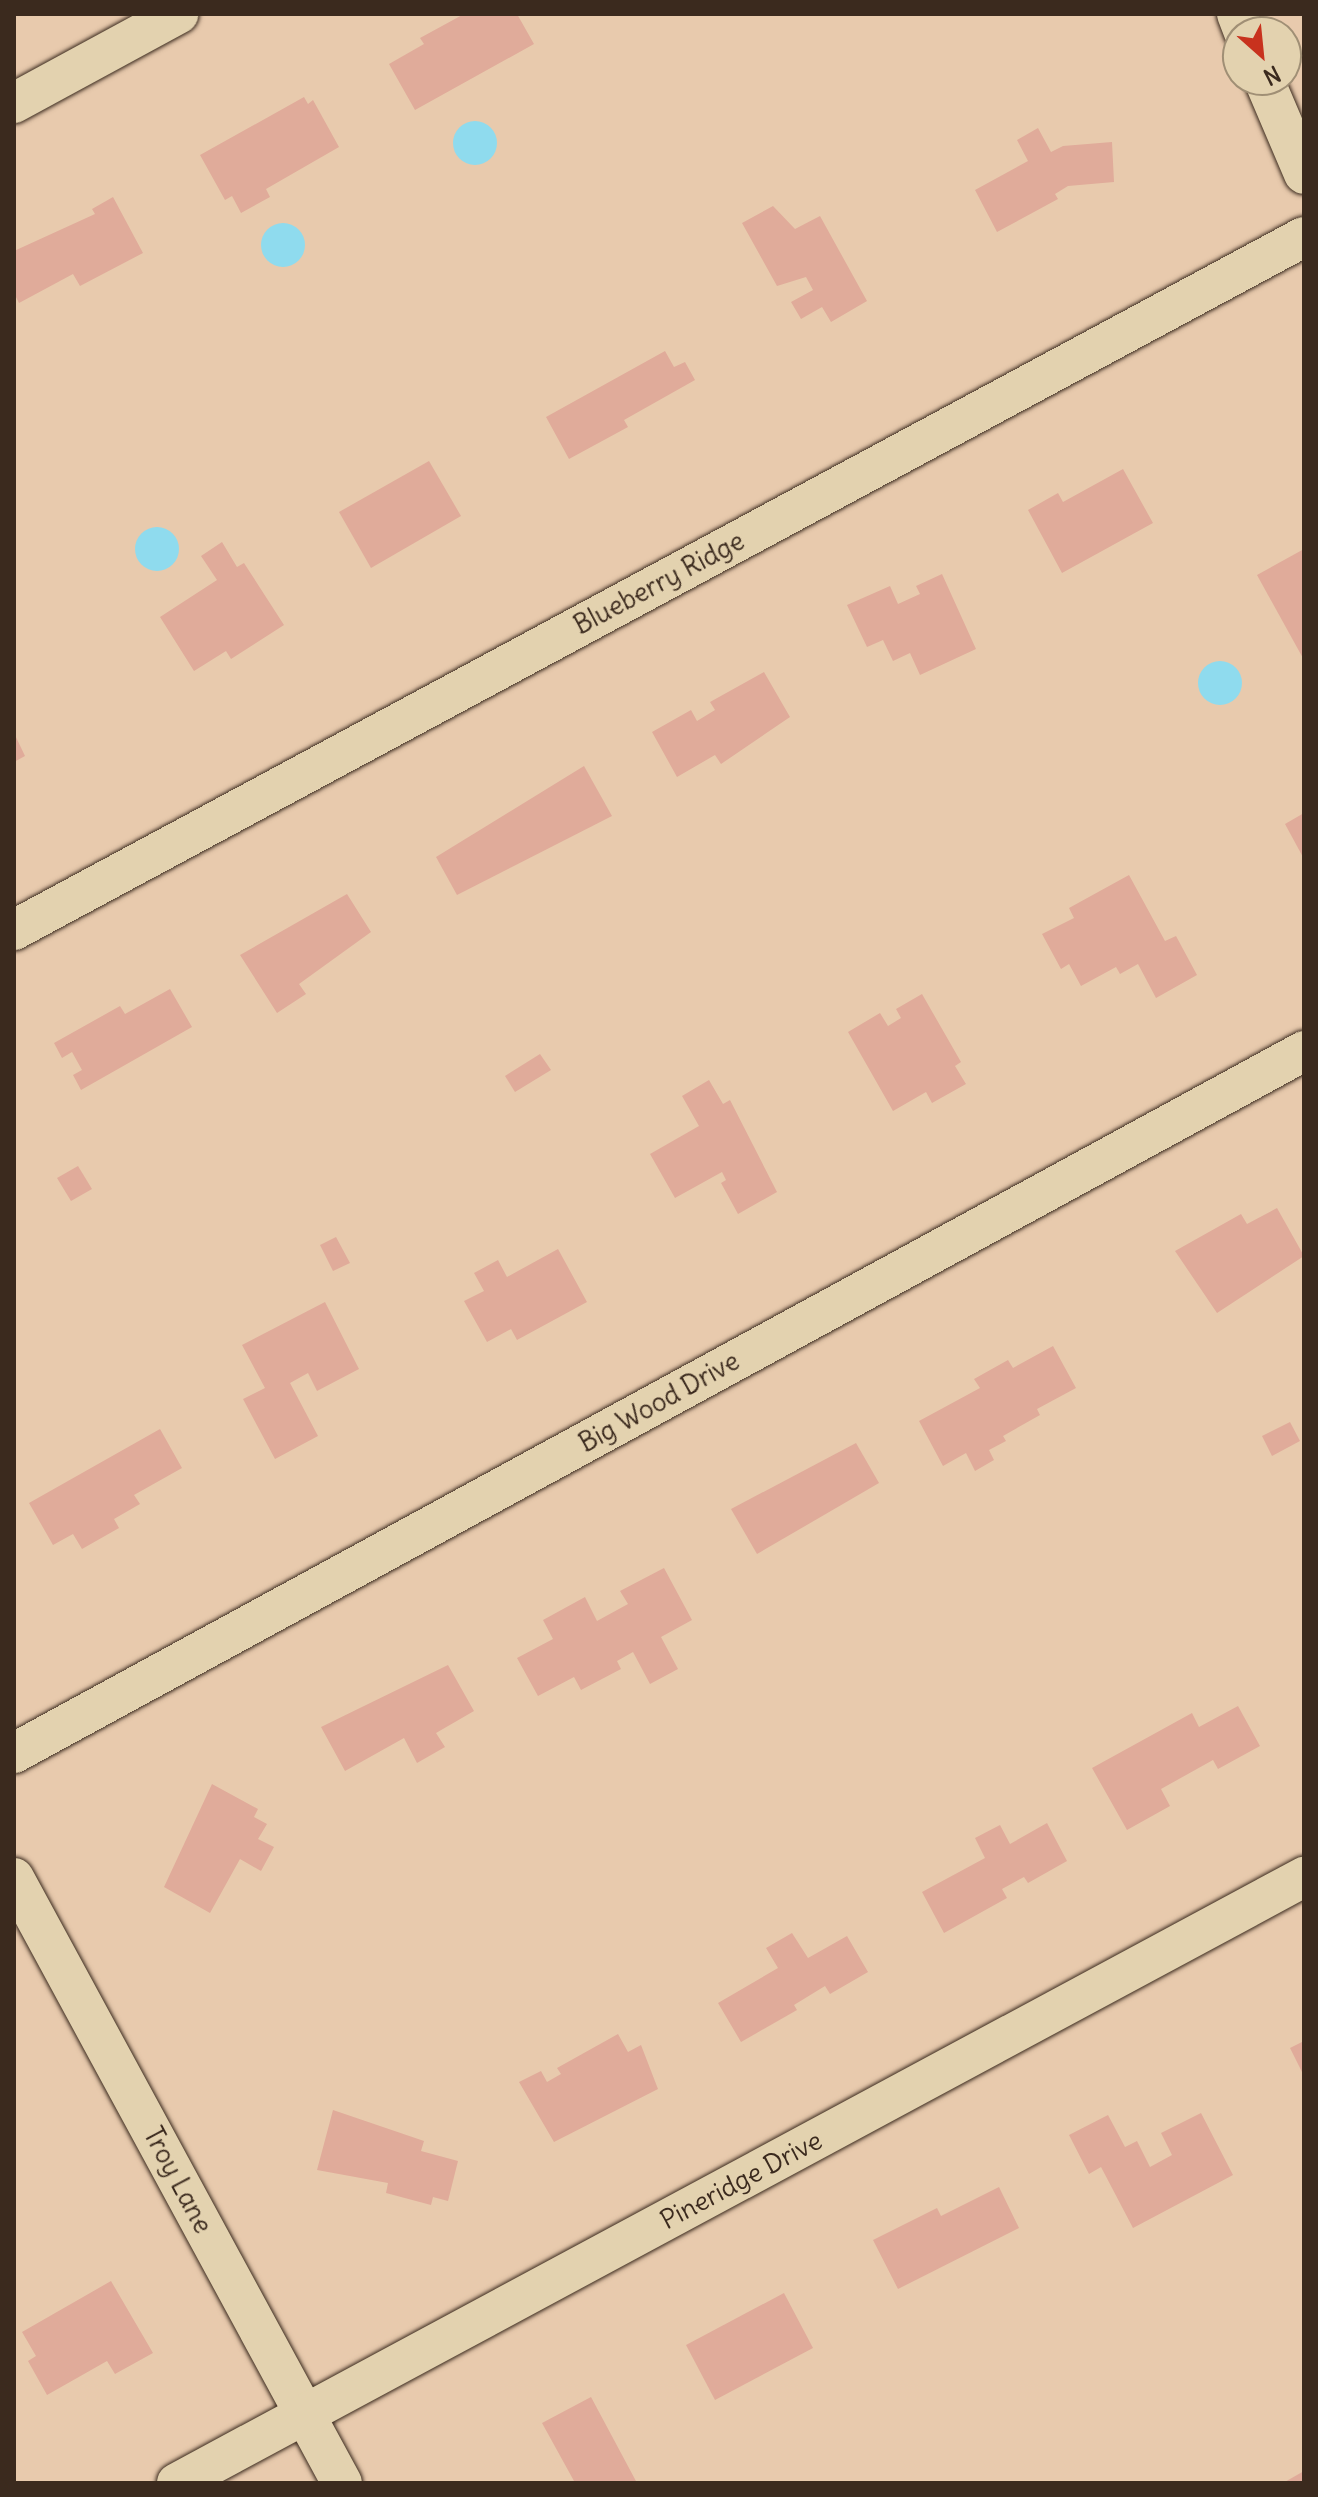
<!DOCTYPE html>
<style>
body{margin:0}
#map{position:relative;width:1318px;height:2497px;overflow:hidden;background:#e8caad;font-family:Delius,sans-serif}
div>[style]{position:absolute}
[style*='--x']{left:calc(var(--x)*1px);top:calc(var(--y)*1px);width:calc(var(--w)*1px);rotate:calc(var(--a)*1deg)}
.water>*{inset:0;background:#8fdbee}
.round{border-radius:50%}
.building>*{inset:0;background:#e0ab9a}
.roads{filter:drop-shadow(0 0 2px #3b2a1e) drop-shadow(0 0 2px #3b2a1e)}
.minor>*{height:40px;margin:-20px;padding:0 20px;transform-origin:20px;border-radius:20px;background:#e3d2af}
span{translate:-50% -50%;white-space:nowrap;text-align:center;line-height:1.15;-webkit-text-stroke:6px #e3d2af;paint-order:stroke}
.street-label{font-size:26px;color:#3b2a1e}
.frame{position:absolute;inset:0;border:16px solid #3b2a1e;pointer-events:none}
.north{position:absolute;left:1222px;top:16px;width:80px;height:80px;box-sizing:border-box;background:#e3d2af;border:2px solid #a08f75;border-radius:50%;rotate:153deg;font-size:22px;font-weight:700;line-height:32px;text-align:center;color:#3b2a1e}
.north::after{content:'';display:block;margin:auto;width:28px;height:36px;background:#c8321e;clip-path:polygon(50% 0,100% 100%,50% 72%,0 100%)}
</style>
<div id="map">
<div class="water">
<i class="round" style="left:453px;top:121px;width:44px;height:44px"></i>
<i class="round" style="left:261px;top:223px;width:44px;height:44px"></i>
<i class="round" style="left:135px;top:527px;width:44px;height:44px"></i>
<i class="round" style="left:1198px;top:661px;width:44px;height:44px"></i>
</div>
<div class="building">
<i style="clip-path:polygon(464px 14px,517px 14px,534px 44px,415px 110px,389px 64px,424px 44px,420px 38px)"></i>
<i style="clip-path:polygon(304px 97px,308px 104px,313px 100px,339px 147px,266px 189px,270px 197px,241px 213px,232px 196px,225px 200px,200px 155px)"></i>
<i style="clip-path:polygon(1038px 128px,1051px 152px,1063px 146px,1112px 142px,1114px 182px,1068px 186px,1055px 194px,1058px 199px,997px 232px,975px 190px,1028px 161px,1017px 140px)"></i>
<i style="clip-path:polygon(113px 197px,143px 253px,80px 286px,73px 274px,19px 303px,14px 293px,14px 251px,95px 214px,92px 209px)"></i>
<i style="clip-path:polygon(773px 206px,795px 229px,820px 216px,867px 301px,831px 322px,822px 307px,801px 319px,791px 302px,813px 290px,806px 277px,777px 286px,742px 223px)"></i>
<i style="clip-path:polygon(665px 351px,674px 367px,685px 362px,695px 380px,624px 420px,628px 427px,569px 459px,546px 417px)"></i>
<i style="clip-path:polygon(429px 461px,461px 516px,371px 568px,339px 512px)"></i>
<i style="clip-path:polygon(1123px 469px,1153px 523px,1062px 573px,1028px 510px,1058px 493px,1063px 502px)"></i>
<i style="clip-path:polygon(222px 542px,237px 567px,244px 563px,284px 625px,231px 659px,226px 651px,194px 671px,160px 617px,217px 580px,201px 556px)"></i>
<i style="clip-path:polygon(1304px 549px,1304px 660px,1257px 575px)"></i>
<i style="clip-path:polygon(942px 574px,976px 649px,920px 675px,910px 653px,893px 661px,883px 640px,867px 647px,847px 605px,890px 586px,898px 604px,920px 594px,916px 586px)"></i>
<i style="clip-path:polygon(764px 672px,790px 717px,721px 764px,715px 755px,677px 777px,652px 732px,691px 710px,697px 721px,715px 710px,710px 702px)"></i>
<i style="clip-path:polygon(14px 733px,25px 756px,14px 762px)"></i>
<i style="clip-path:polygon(584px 766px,612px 816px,457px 895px,436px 857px)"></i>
<i style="clip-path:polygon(1304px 813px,1304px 859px,1285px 824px)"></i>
<i style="clip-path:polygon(1129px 875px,1165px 941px,1176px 936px,1197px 975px,1156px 998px,1138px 964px,1120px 974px,1116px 967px,1081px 986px,1069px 964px,1061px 969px,1042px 934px,1074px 918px,1069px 908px)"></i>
<i style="clip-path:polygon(347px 894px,371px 932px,299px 984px,306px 994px,277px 1013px,240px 955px)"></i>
<i style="clip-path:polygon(170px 989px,192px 1027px,81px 1090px,73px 1075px,82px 1070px,72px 1052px,62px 1058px,54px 1043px,120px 1006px,125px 1014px)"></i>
<i style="clip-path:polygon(922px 994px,961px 1062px,955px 1066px,966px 1084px,932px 1103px,926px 1092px,893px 1111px,848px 1032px,880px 1013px,888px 1026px,901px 1018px,896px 1009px)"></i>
<i style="clip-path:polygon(540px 1054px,551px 1070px,515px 1092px,505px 1076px)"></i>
<i style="clip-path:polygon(709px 1080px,723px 1104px,730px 1100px,777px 1192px,738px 1214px,721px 1183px,726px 1180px,722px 1172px,675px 1198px,650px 1154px,699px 1126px,682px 1096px)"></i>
<i style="clip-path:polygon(78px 1166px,92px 1189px,71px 1201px,57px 1178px)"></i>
<i style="clip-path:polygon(1277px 1208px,1304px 1256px,1217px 1313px,1175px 1251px,1241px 1214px,1247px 1224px)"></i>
<i style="clip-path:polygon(336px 1237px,350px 1263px,333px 1271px,320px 1245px)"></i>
<i style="clip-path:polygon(558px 1249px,587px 1302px,517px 1340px,511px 1329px,487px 1342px,464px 1301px,484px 1291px,474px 1273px,498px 1260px,507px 1277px)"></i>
<i style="clip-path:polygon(325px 1302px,359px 1369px,317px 1391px,308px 1373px,290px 1383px,318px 1436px,275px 1459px,243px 1399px,265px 1388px,242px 1345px)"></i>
<i style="clip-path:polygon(1053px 1346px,1076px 1388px,1037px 1409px,1040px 1415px,1003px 1436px,1006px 1441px,989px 1450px,994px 1460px,975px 1471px,966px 1453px,943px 1466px,919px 1421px,980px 1388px,974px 1379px,1008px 1360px,1013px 1368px)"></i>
<i style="clip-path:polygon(1290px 1422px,1300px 1441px,1272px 1456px,1262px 1436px)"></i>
<i style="clip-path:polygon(160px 1429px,182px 1468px,134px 1495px,140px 1504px,114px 1519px,119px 1528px,82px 1549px,73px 1534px,53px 1545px,29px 1503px)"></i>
<i style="clip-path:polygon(856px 1443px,879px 1483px,757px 1554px,731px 1509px)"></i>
<i style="clip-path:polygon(664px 1568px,692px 1620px,661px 1637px,678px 1669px,650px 1684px,633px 1652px,617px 1661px,621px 1669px,581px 1690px,574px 1677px,538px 1696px,517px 1658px,553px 1639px,543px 1620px,585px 1597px,597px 1621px,628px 1604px,620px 1591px)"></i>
<i style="clip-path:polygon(448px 1665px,474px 1711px,436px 1733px,445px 1747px,417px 1763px,404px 1738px,345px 1771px,321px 1727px)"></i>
<i style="clip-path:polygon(1238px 1706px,1260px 1746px,1218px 1769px,1213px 1760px,1161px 1789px,1170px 1806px,1127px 1830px,1092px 1768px,1192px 1713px,1199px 1727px)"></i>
<i style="clip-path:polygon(212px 1784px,258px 1809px,254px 1817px,267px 1824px,258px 1839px,274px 1847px,261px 1871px,240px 1859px,210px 1913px,164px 1887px)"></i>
<i style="clip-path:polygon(1047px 1823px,1067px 1861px,1028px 1883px,1024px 1877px,1002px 1889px,1007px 1898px,944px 1933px,922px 1892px,985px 1858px,975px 1838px,1000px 1825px,1010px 1844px)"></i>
<i style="clip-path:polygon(792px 1933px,808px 1958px,847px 1936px,868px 1972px,830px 1994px,825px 1986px,794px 2005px,797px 2010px,741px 2042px,718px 2003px,778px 1968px,766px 1948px)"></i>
<i style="clip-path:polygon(618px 2034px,628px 2052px,641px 2045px,658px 2089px,554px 2142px,519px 2082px,541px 2071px,547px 2082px,561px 2074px,557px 2068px)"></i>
<i style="clip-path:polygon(1304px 2041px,1304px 2076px,1290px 2048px)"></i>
<i style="clip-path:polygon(333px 2110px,424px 2141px,421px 2151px,458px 2161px,448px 2201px,433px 2197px,431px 2205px,386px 2193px,388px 2183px,317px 2170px)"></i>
<i style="clip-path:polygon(1201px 2113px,1233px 2175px,1133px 2228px,1101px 2167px,1089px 2174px,1069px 2135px,1108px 2115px,1125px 2147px,1137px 2141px,1150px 2167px,1172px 2155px,1161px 2133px)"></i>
<i style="clip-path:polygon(999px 2187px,1019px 2228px,898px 2289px,873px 2240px,937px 2208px,941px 2216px)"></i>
<i style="clip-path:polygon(111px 2281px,153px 2353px,115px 2374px,107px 2361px,47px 2395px,28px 2361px,36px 2356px,22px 2332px)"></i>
<i style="clip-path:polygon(784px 2293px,813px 2348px,715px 2400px,686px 2345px)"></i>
<i style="clip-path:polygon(591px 2397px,637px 2483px,570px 2483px,574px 2481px,542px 2423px)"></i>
<i style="clip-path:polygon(1304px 2471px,1304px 2483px,1283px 2483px)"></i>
</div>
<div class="roads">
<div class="minor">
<i style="--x:1237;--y:14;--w:19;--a:69"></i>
<i style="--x:1264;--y:80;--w:102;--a:66.9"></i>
<i style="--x:14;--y:103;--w:187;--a:-28.5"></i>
<i style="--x:14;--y:930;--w:1464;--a:-28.25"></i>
<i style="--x:14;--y:1753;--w:1469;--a:-28.55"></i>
<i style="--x:14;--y:1878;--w:688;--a:61.54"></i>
<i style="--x:177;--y:2483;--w:1280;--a:-28.27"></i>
</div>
</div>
<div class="street-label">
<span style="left:659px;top:583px;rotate:-28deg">Blueberry Ridge</span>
<span style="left:659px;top:1402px;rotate:-29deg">Big Wood Drive</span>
<span style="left:178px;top:2180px;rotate:62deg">Troy Lane</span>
<span style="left:741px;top:2180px;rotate:-28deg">Pineridge Drive</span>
</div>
<div class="frame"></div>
<div class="north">N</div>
</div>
